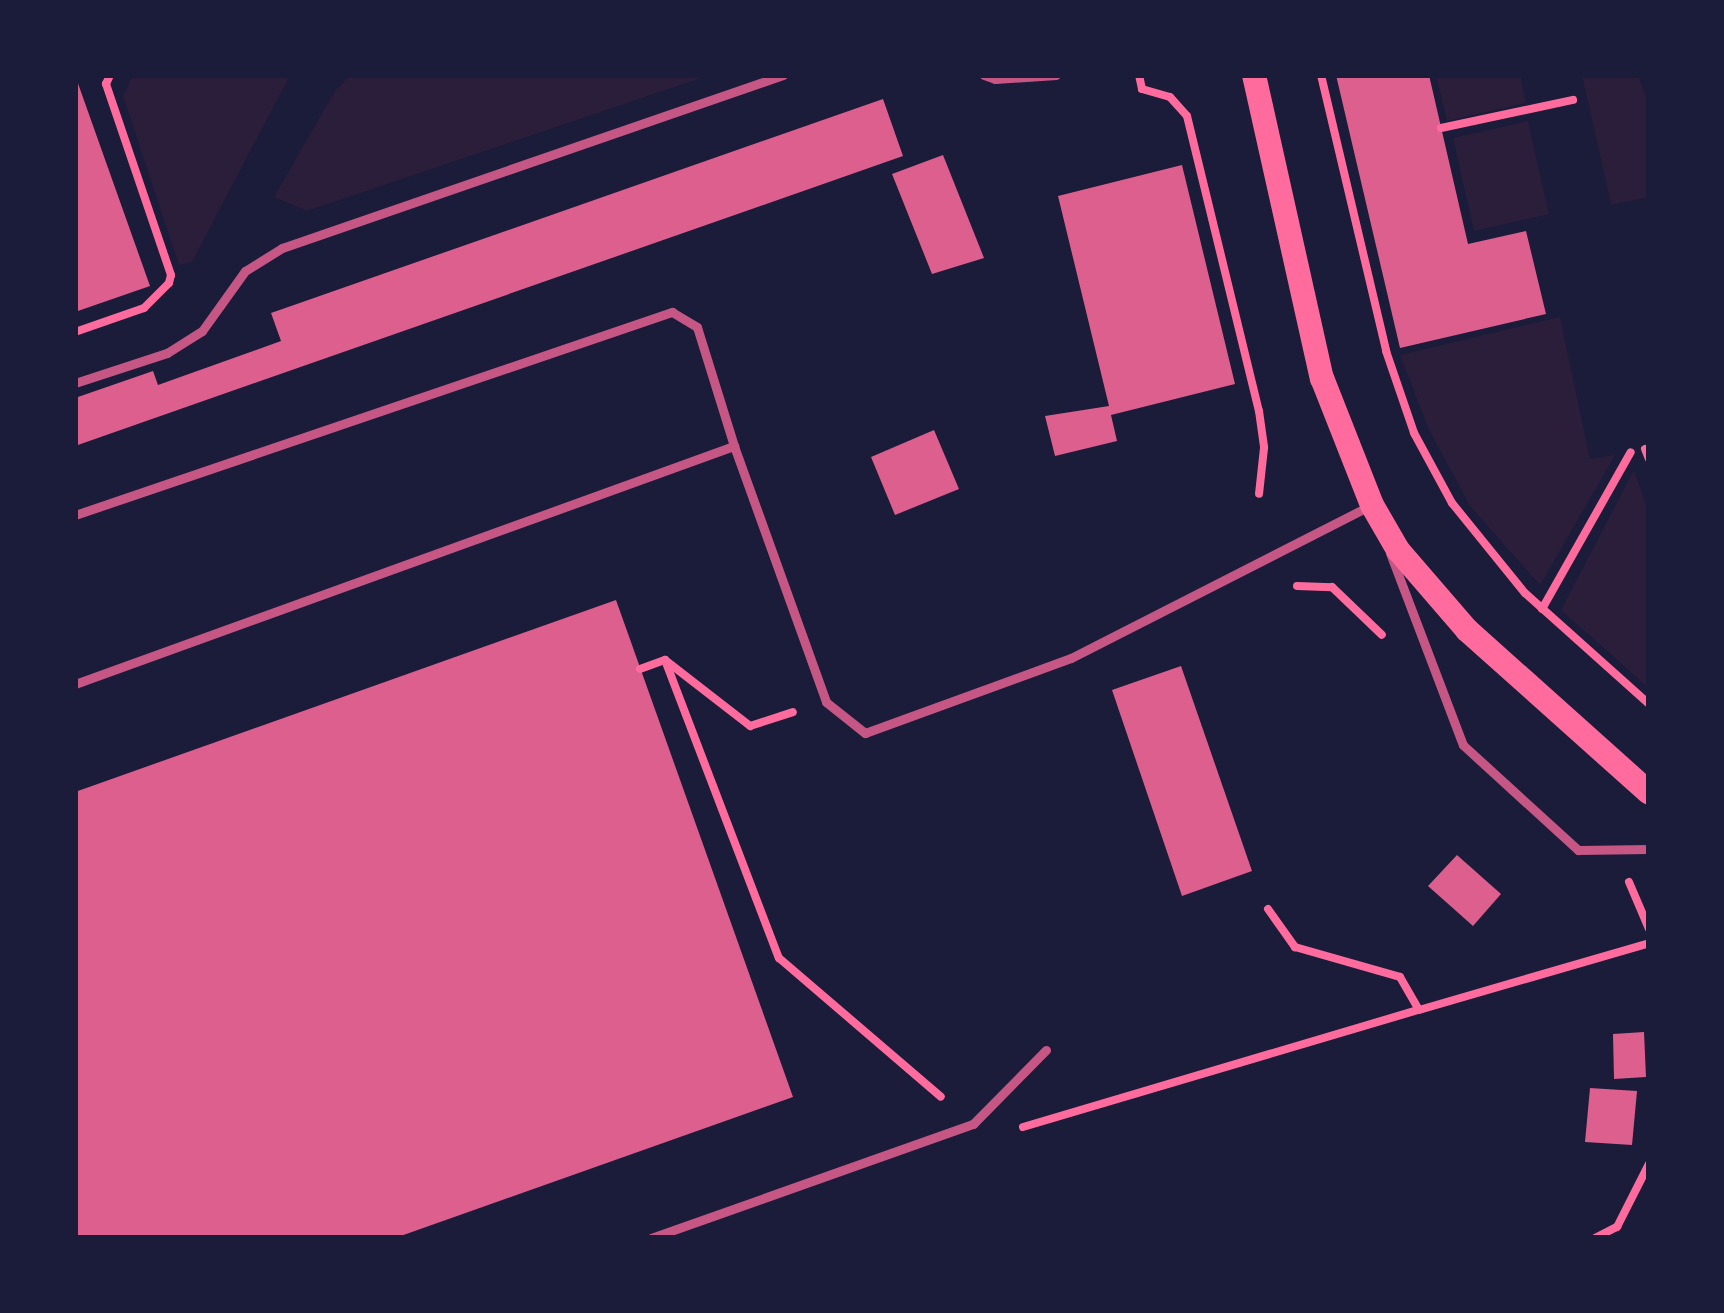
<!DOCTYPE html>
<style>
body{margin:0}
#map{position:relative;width:1724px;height:1313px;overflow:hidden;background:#1b1b3a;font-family:Ubuntu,sans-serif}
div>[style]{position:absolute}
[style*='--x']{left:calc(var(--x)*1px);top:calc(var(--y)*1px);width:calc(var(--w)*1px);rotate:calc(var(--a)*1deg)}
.green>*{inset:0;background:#2a1e3b}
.building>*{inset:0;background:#dd5f8e}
.path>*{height:8px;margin:-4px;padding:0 4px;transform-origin:4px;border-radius:4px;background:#ff6b9d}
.service>*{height:9px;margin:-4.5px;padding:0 4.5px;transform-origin:4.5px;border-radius:4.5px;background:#c65784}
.secondary>*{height:24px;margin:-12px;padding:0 12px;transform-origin:12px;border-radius:12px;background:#ff6b9d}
span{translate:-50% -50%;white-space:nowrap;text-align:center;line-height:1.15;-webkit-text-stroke:9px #1b1b3a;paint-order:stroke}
.frame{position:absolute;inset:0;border:78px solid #1b1b3a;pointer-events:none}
</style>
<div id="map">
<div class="green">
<i style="clip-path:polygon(133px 75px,290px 75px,192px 262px,179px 265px,123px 96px)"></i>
<i style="clip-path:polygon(351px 75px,710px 75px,307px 211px,274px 197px,335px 91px)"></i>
<i style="clip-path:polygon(1436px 75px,1520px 75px,1526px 103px,1447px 121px)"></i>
<i style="clip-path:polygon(1582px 75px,1638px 75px,1649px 105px,1649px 197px,1611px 205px)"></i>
<i style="clip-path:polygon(1528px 121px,1549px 214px,1474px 231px,1453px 138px)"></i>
<i style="clip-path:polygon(1560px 317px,1590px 459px,1615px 455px,1540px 585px,1470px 506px,1429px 430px,1400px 355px)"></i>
<i style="clip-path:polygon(1634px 470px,1649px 513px,1649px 688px,1561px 610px)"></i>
</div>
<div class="building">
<i style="clip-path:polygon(75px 75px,150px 286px,75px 312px)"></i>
<i style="clip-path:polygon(1336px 75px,1429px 75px,1468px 244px,1526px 231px,1546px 314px,1400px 348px)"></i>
<i style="clip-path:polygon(883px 99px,903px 156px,75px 446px,75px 398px,153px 371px,158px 385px,281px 341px,271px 313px)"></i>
<i style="clip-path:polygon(943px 155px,984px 258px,932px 274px,892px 174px)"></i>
<i style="clip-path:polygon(1182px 165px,1235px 384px,1111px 415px,1117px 441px,1055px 456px,1045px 416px,1109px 406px,1058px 196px)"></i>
<i style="clip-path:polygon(934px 430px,959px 489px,895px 515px,871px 457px)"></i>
<i style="clip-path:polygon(616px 600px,793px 1097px,395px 1238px,75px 1238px,75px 792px)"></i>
<i style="clip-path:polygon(1181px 666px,1252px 871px,1182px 896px,1112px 690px)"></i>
<i style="clip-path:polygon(1457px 855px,1501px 894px,1473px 926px,1428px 886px)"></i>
<i style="clip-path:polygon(1644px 1032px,1646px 1077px,1614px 1079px,1613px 1034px)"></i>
<i style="clip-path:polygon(1590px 1088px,1637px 1091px,1632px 1145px,1585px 1142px)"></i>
</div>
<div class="path">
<i style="--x:1139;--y:75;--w:14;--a:78"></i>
<i style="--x:1142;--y:89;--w:29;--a:16"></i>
<i style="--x:1170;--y:97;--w:25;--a:48"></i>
<i style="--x:1187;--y:116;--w:304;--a:76.3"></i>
<i style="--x:1259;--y:411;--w:37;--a:82"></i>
<i style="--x:1264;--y:448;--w:46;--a:96.2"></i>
<i style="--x:1321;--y:75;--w:284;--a:76.7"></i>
<i style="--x:1386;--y:351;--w:87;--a:71.1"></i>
<i style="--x:1414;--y:433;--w:80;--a:61.5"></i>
<i style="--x:1452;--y:503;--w:116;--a:51"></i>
<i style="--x:1525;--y:593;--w:166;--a:41.8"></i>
<i style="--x:1441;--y:128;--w:135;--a:-12"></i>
<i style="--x:75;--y:332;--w:73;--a:-19.2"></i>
<i style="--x:144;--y:308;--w:35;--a:-45"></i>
<i style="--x:169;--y:283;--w:8;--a:-76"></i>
<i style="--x:171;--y:275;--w:202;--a:-108.8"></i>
<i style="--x:106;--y:84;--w:10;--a:-66"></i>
<i style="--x:1645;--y:449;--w:11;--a:68"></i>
<i style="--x:1297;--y:586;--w:35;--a:2"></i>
<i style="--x:1332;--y:587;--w:69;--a:43.8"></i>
<i style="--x:1542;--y:609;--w:180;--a:-60.5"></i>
<i style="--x:665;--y:660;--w:319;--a:69.1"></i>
<i style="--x:779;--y:958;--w:213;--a:40.6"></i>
<i style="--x:640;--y:669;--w:27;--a:-20"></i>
<i style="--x:665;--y:660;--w:108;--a:37.8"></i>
<i style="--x:750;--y:726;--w:45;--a:-18"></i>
<i style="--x:1629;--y:882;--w:51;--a:66.9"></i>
<i style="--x:1268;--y:909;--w:47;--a:54.6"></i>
<i style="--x:1295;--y:947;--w:109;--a:15.9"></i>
<i style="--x:1400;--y:977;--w:38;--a:60"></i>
<i style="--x:1419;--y:1010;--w:240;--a:-16.2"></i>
<i style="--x:1023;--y:1127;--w:413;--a:-16.5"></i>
<i style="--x:1595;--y:1238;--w:25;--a:-27"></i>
<i style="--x:1617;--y:1227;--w:71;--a:-63.1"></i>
</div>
<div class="service">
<i style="--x:984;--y:75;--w:12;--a:20"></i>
<i style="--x:995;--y:79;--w:61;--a:-3.8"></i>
<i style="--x:75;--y:383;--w:97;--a:-18.1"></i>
<i style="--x:167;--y:353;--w:41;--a:-32.2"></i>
<i style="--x:202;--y:331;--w:74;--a:-54.4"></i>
<i style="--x:245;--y:271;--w:44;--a:-31.9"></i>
<i style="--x:282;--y:248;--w:530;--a:-19.05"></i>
<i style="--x:75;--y:515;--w:631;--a:-18.78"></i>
<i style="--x:672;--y:312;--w:29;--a:31"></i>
<i style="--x:697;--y:327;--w:125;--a:72.7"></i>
<i style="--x:1390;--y:553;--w:205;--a:69.2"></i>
<i style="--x:1463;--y:745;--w:156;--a:42.4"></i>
<i style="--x:1578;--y:850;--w:71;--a:-0.8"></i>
<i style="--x:75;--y:684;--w:701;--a:-19.86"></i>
<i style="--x:734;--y:446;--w:272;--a:70.2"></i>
<i style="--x:826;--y:702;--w:50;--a:38.5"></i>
<i style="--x:865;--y:733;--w:219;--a:-20"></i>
<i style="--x:1071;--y:658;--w:337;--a:-27"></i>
<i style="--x:651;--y:1238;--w:342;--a:-19.5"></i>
<i style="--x:973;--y:1124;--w:104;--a:-45.4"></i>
</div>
<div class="secondary">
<i style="--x:1254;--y:75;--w:311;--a:77.4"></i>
<i style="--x:1322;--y:378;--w:136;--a:68.5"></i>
<i style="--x:1372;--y:505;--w:52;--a:60"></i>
<i style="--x:1398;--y:550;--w:106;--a:49.2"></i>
<i style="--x:1467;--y:630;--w:244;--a:41.8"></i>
</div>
<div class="frame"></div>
</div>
